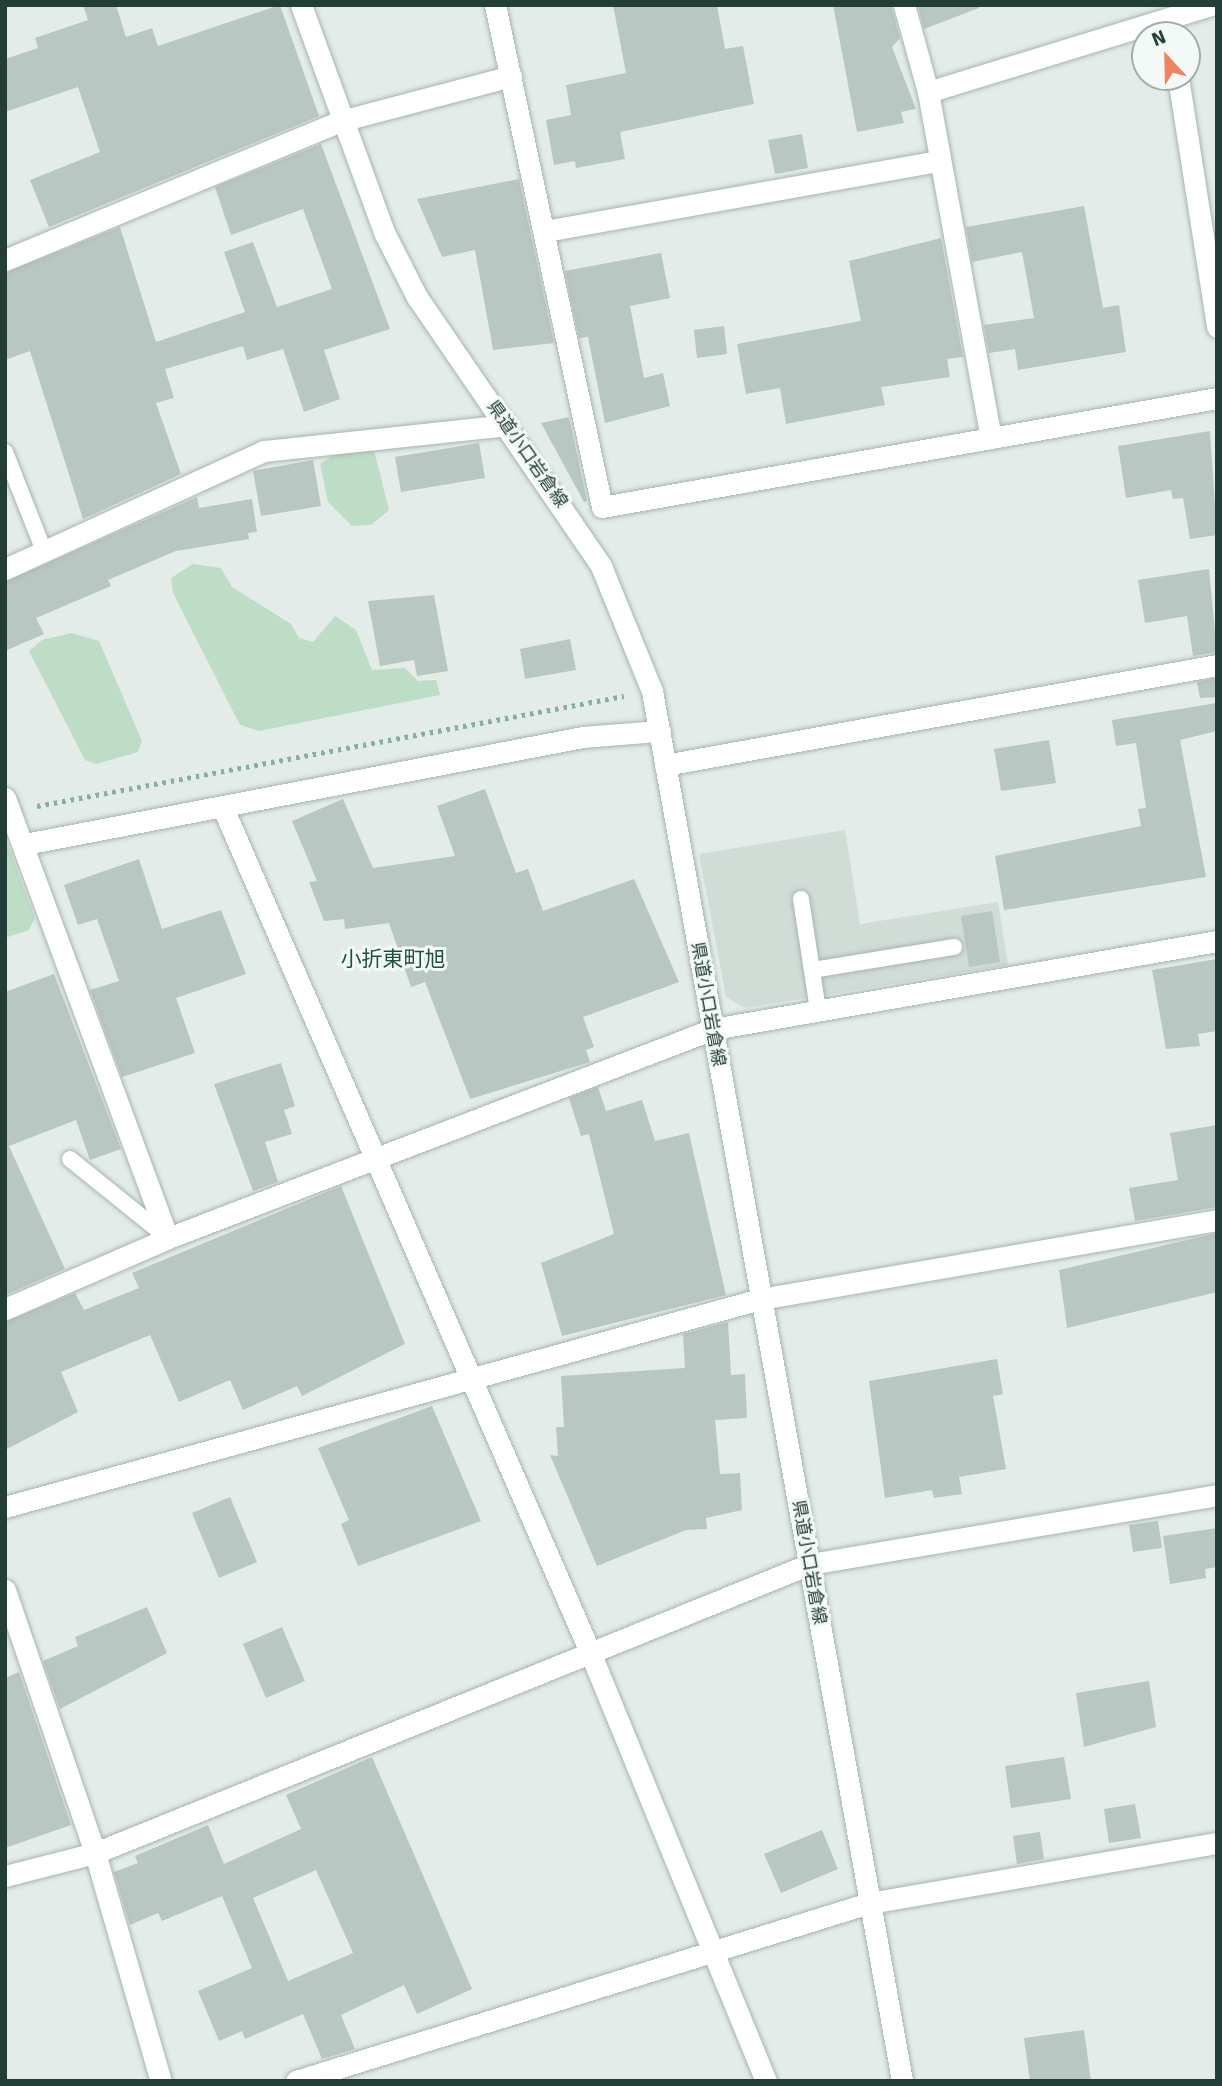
<!DOCTYPE html>
<meta charset="utf-8">
<style>
body{margin:0}
#map{position:relative;width:1222px;height:2086px;overflow:hidden;background:#e3ece8;font-family:Signika,"Noto Sans JP",sans-serif}
div>[style]{position:absolute}
[style*='--x']{left:calc(var(--x)*1px);top:calc(var(--y)*1px);width:calc(var(--w)*1px);rotate:calc(var(--a)*1deg)}
.built>*{inset:0;background:#d1dcd7}
.green>*{inset:0;background:#bdddc6}
.building>*{inset:0;background:#b8c7c1}
.path>*{height:4.5px;margin-top:-2.25px;transform-origin:0;background:repeating-linear-gradient(90deg,#84afa2 0 3.5px,transparent 0 8.5px)}
.roads{filter:drop-shadow(0 0 2px #a6b4af) drop-shadow(0 0 2px #a6b4af)}
.service>*{height:16px;margin:-8px;padding:0 8px;transform-origin:8px;border-radius:8px;background:#fff}
.minor>*{height:21px;margin:-10.5px;padding:0 10.5px;transform-origin:10.5px;border-radius:10.5px;background:#fff}
.secondary>*{height:21px;margin:-10.5px;padding:0 10.5px;transform-origin:10.5px;border-radius:10.5px;background:#fff}
span{translate:-50% -50%;white-space:nowrap;text-align:center;line-height:1.15;-webkit-text-stroke:6px #f3f9f6;paint-order:stroke}
.street-label{font-size:18px;color:#233d37}
.quarter-label{font-size:21px;color:#1f4f44}
.frame{position:absolute;inset:0;border:7px solid #233d37;pointer-events:none}
.north{position:absolute;left:1131px;top:21px;width:70px;height:70px;box-sizing:border-box;background:#f3f9f6;border:2px solid #a0aeaa;border-radius:50%;rotate:338deg;font-size:19px;font-weight:700;line-height:28px;text-align:center;color:#233d37}
.north::after{content:'';display:block;margin:auto;width:24px;height:32px;background:#ee8560;clip-path:polygon(50% 0,100% 100%,50% 72%,0 100%)}
</style>
<div id="map">
<div class="built">
<i style="clip-path:polygon(845px 830px,860px 924px,998px 902px,1008px 965px,745px 1008px,726px 997px,699px 854px)"></i>
</div>
<div class="green">
<i style="clip-path:polygon(373px 446px,389px 510px,371px 525px,352px 526px,328px 502px,320px 464px,342px 449px)"></i>
<i style="clip-path:polygon(193px 564px,221px 568px,232px 587px,291px 624px,299px 638px,313px 642px,335px 616px,356px 630px,372px 670px,405px 668px,418px 681px,436px 680px,440px 695px,259px 731px,240px 725px,173px 593px,171px 578px)"></i>
<i style="clip-path:polygon(71px 633px,99px 641px,142px 741px,138px 752px,96px 764px,85px 760px,29px 651px,42px 640px)"></i>
<i style="clip-path:polygon(5px 837px,35px 918px,29px 930px,5px 938px)"></i>
</div>
<div class="building">
<i style="clip-path:polygon(83px 5px,116px 5px,126px 37px,152px 28px,158px 46px,280px 5px,319px 116px,49px 227px,30px 180px,100px 152px,78px 87px,5px 112px,5px 59px,38px 48px,35px 38px,88px 20px)"></i>
<i style="clip-path:polygon(613px 5px,717px 5px,725px 49px,743px 46px,754px 104px,620px 132px,625px 159px,576px 168px,575px 161px,554px 165px,546px 120px,571px 115px,566px 85px,626px 73px)"></i>
<i style="clip-path:polygon(833px 5px,891px 5px,900px 38px,892px 47px,916px 109px,901px 112px,904px 123px,857px 132px)"></i>
<i style="clip-path:polygon(918px 5px,978px 5px,979px 8px,924px 29px)"></i>
<i style="clip-path:polygon(802px 134px,808px 168px,775px 174px,768px 140px)"></i>
<i style="clip-path:polygon(321px 144px,390px 329px,324px 350px,340px 399px,304px 412px,283px 349px,247px 360px,243px 346px,165px 369px,174px 398px,156px 403px,181px 474px,83px 519px,30px 351px,5px 360px,5px 273px,120px 227px,156px 342px,245px 312px,224px 252px,253px 242px,277px 307px,332px 289px,303px 209px,231px 235px,215px 187px)"></i>
<i style="clip-path:polygon(519px 179px,554px 343px,493px 350px,475px 250px,442px 257px,417px 199px)"></i>
<i style="clip-path:polygon(1084px 206px,1103px 308px,1119px 305px,1126px 352px,1018px 370px,1015px 349px,989px 353px,984px 325px,1034px 318px,1022px 252px,972px 262px,966px 227px)"></i>
<i style="clip-path:polygon(941px 238px,963px 357px,947px 359px,950px 377px,881px 387px,885px 405px,786px 424px,780px 388px,746px 394px,737px 344px,861px 321px,849px 261px)"></i>
<i style="clip-path:polygon(661px 253px,670px 298px,630px 306px,644px 378px,663px 373px,670px 406px,605px 423px,588px 337px,579px 338px,565px 271px)"></i>
<i style="clip-path:polygon(724px 326px,727px 354px,697px 358px,694px 330px)"></i>
<i style="clip-path:polygon(569px 417px,587px 501px,584px 502px,541px 423px)"></i>
<i style="clip-path:polygon(1210px 431px,1217px 535px,1190px 539px,1183px 498px,1173px 499px,1171px 490px,1126px 498px,1118px 446px)"></i>
<i style="clip-path:polygon(479px 443px,485px 478px,401px 492px,395px 457px)"></i>
<i style="clip-path:polygon(313px 460px,321px 506px,261px 516px,253px 471px)"></i>
<i style="clip-path:polygon(197px 497px,199px 508px,252px 499px,257px 532px,248px 533px,249px 539px,176px 551px,108px 580px,111px 586px,36px 618px,44px 634px,5px 651px,5px 582px)"></i>
<i style="clip-path:polygon(1209px 569px,1217px 652px,1193px 656px,1187px 616px,1145px 623px,1138px 580px)"></i>
<i style="clip-path:polygon(434px 595px,448px 671px,417px 676px,414px 660px,380px 666px,368px 601px)"></i>
<i style="clip-path:polygon(570px 639px,576px 670px,525px 679px,520px 649px)"></i>
<i style="clip-path:polygon(1217px 678px,1217px 697px,1200px 698px,1197px 682px)"></i>
<i style="clip-path:polygon(1217px 703px,1217px 731px,1180px 740px,1206px 877px,1004px 910px,995px 856px,1141px 826px,1138px 809px,1146px 808px,1136px 743px,1116px 746px,1112px 720px)"></i>
<i style="clip-path:polygon(1049px 740px,1056px 783px,1001px 791px,994px 749px)"></i>
<i style="clip-path:polygon(485px 789px,516px 873px,528px 869px,543px 911px,634px 879px,679px 982px,583px 1017px,594px 1047px,586px 1050px,590px 1062px,470px 1099px,425px 982px,411px 987px,389px 923px,345px 929px,344px 919px,324px 921px,309px 882px,317px 881px,292px 821px,343px 799px,373px 868px,455px 856px,437px 806px)"></i>
<i style="clip-path:polygon(139px 859px,162px 929px,221px 910px,246px 974px,176px 998px,195px 1053px,122px 1077px,90px 990px,119px 981px,97px 919px,78px 925px,64px 885px)"></i>
<i style="clip-path:polygon(992px 911px,1000px 962px,969px 967px,961px 916px)"></i>
<i style="clip-path:polygon(1217px 959px,1217px 1031px,1198px 1034px,1200px 1046px,1166px 1049px,1152px 970px)"></i>
<i style="clip-path:polygon(54px 974px,121px 1149px,90px 1160px,76px 1120px,9px 1146px,65px 1269px,5px 1295px,5px 992px)"></i>
<i style="clip-path:polygon(281px 1063px,295px 1106px,284px 1110px,292px 1134px,265px 1142px,278px 1182px,253px 1191px,214px 1084px)"></i>
<i style="clip-path:polygon(598px 1087px,606px 1111px,642px 1100px,655px 1141px,689px 1133px,726px 1295px,562px 1336px,541px 1263px,614px 1234px,589px 1134px,581px 1136px,569px 1098px)"></i>
<i style="clip-path:polygon(1217px 1125px,1217px 1207px,1135px 1221px,1129px 1188px,1178px 1180px,1170px 1133px)"></i>
<i style="clip-path:polygon(341px 1186px,405px 1344px,302px 1396px,297px 1386px,243px 1410px,230px 1380px,179px 1402px,150px 1335px,61px 1372px,78px 1412px,5px 1450px,5px 1322px,75px 1293px,84px 1310px,139px 1288px,132px 1273px)"></i>
<i style="clip-path:polygon(1217px 1233px,1217px 1292px,1067px 1328px,1059px 1270px)"></i>
<i style="clip-path:polygon(728px 1322px,731px 1375px,745px 1374px,747px 1418px,715px 1420px,720px 1474px,740px 1473px,742px 1510px,706px 1518px,707px 1529px,686px 1530px,597px 1566px,550px 1455px,558px 1456px,556px 1427px,564px 1427px,561px 1376px,685px 1368px,683px 1334px)"></i>
<i style="clip-path:polygon(997px 1359px,1003px 1394px,993px 1396px,1006px 1469px,959px 1477px,962px 1494px,934px 1498px,932px 1490px,885px 1498px,869px 1381px)"></i>
<i style="clip-path:polygon(432px 1406px,481px 1521px,358px 1566px,341px 1524px,349px 1520px,318px 1448px)"></i>
<i style="clip-path:polygon(230px 1497px,257px 1562px,219px 1578px,192px 1513px)"></i>
<i style="clip-path:polygon(1158px 1521px,1162px 1548px,1133px 1552px,1129px 1525px)"></i>
<i style="clip-path:polygon(1217px 1528px,1217px 1567px,1205px 1569px,1206px 1578px,1170px 1584px,1163px 1536px)"></i>
<i style="clip-path:polygon(147px 1607px,167px 1653px,60px 1709px,43px 1661px,78px 1646px,75px 1637px)"></i>
<i style="clip-path:polygon(282px 1627px,305px 1681px,266px 1698px,243px 1644px)"></i>
<i style="clip-path:polygon(19px 1672px,71px 1825px,5px 1848px,5px 1678px)"></i>
<i style="clip-path:polygon(1149px 1681px,1156px 1727px,1084px 1747px,1076px 1693px)"></i>
<i style="clip-path:polygon(evenodd,372px 1757px,472px 1989px,417px 2014px,404px 1985px,341px 2015px,355px 2049px,322px 2059px,303px 2014px,245px 2039px,242px 2031px,219px 2041px,198px 1991px,252px 1968px,222px 1896px,162px 1921px,158px 1913px,130px 1925px,114px 1872px,138px 1863px,135px 1856px,208px 1825px,224px 1864px,301px 1829px,286px 1795px,372px 1757px,316px 1870px,353px 1953px,288px 1981px,253px 1898px,316px 1870px)"></i>
<i style="clip-path:polygon(1064px 1757px,1071px 1799px,1011px 1808px,1005px 1766px)"></i>
<i style="clip-path:polygon(1135px 1804px,1141px 1838px,1109px 1843px,1104px 1809px)"></i>
<i style="clip-path:polygon(822px 1830px,838px 1869px,781px 1893px,764px 1854px)"></i>
<i style="clip-path:polygon(1040px 1832px,1044px 1859px,1017px 1864px,1013px 1836px)"></i>
<i style="clip-path:polygon(1084px 2030px,1091px 2081px,1030px 2081px,1024px 2038px)"></i>
</div>
<div class="path">
<i style="--x:37;--y:806;--w:597;--a:-10.61"></i>
</div>
<div class="roads">
<div class="service">
<i style="--x:5;--y:452;--w:106;--a:68.5"></i>
<i style="--x:801;--y:899;--w:112;--a:81.3"></i>
<i style="--x:812;--y:970;--w:144;--a:-9.2"></i>
<i style="--x:70;--y:1159;--w:126;--a:38.9"></i>
</div>
<div class="minor">
<i style="--x:495;--y:5;--w:513;--a:77.97"></i>
<i style="--x:602;--y:507;--w:625;--a:-10.05"></i>
<i style="--x:904;--y:5;--w:90;--a:74.6"></i>
<i style="--x:928;--y:92;--w:352;--a:79.7"></i>
<i style="--x:1178;--y:77;--w:253;--a:81.1"></i>
<i style="--x:928;--y:92;--w:295;--a:-17.1"></i>
<i style="--x:545;--y:231;--w:400;--a:-10.1"></i>
<i style="--x:5;--y:260;--w:364;--a:-22.5"></i>
<i style="--x:341;--y:121;--w:176;--a:-14.8"></i>
<i style="--x:5;--y:569;--w:285;--a:-24.5"></i>
<i style="--x:264;--y:451;--w:244;--a:-6.1"></i>
<i style="--x:665;--y:765;--w:561;--a:-10.27"></i>
<i style="--x:5;--y:798;--w:469;--a:69.7"></i>
<i style="--x:223;--y:808;--w:920;--a:66.5"></i>
<i style="--x:590;--y:1652;--w:464;--a:67.7"></i>
<i style="--x:25;--y:844;--w:568;--a:-10.86"></i>
<i style="--x:583;--y:737;--w:77;--a:-4.5"></i>
<i style="--x:5;--y:1309;--w:178;--a:-23.5"></i>
<i style="--x:168;--y:1238;--w:584;--a:-20.98"></i>
<i style="--x:713;--y:1029;--w:512;--a:-9.9"></i>
<i style="--x:5;--y:1507;--w:783;--a:-15.4"></i>
<i style="--x:760;--y:1299;--w:464;--a:-9.8"></i>
<i style="--x:5;--y:1590;--w:278;--a:71.1"></i>
<i style="--x:95;--y:1853;--w:237;--a:73.9"></i>
<i style="--x:5;--y:1876;--w:93;--a:-14.3"></i>
<i style="--x:95;--y:1853;--w:771;--a:-22.01"></i>
<i style="--x:810;--y:1564;--w:413;--a:-9.6"></i>
<i style="--x:296;--y:2081;--w:600;--a:-17.26"></i>
<i style="--x:869;--y:1903;--w:353;--a:-9.8"></i>
</div>
<div class="secondary">
<i style="--x:301;--y:5;--w:244;--a:69.9"></i>
<i style="--x:385;--y:234;--w:71;--a:63.1"></i>
<i style="--x:417;--y:297;--w:326;--a:55.6"></i>
<i style="--x:601;--y:566;--w:135;--a:67.8"></i>
<i style="--x:652;--y:691;--w:1412;--a:79.8"></i>
</div>
</div>
<div class="street-label">
<span style="left:527px;top:454px;rotate:55deg">県道小口岩倉線</span>
<span style="left:708px;top:1004px;rotate:80deg">県道小口岩倉線</span>
<span style="left:809px;top:1562px;rotate:80deg">県道小口岩倉線</span>
</div>
<div class="quarter-label">
<span style="left:393px;top:959px">小折東町旭</span>
</div>
<div class="frame"></div>
<div class="north">N</div>
</div>
